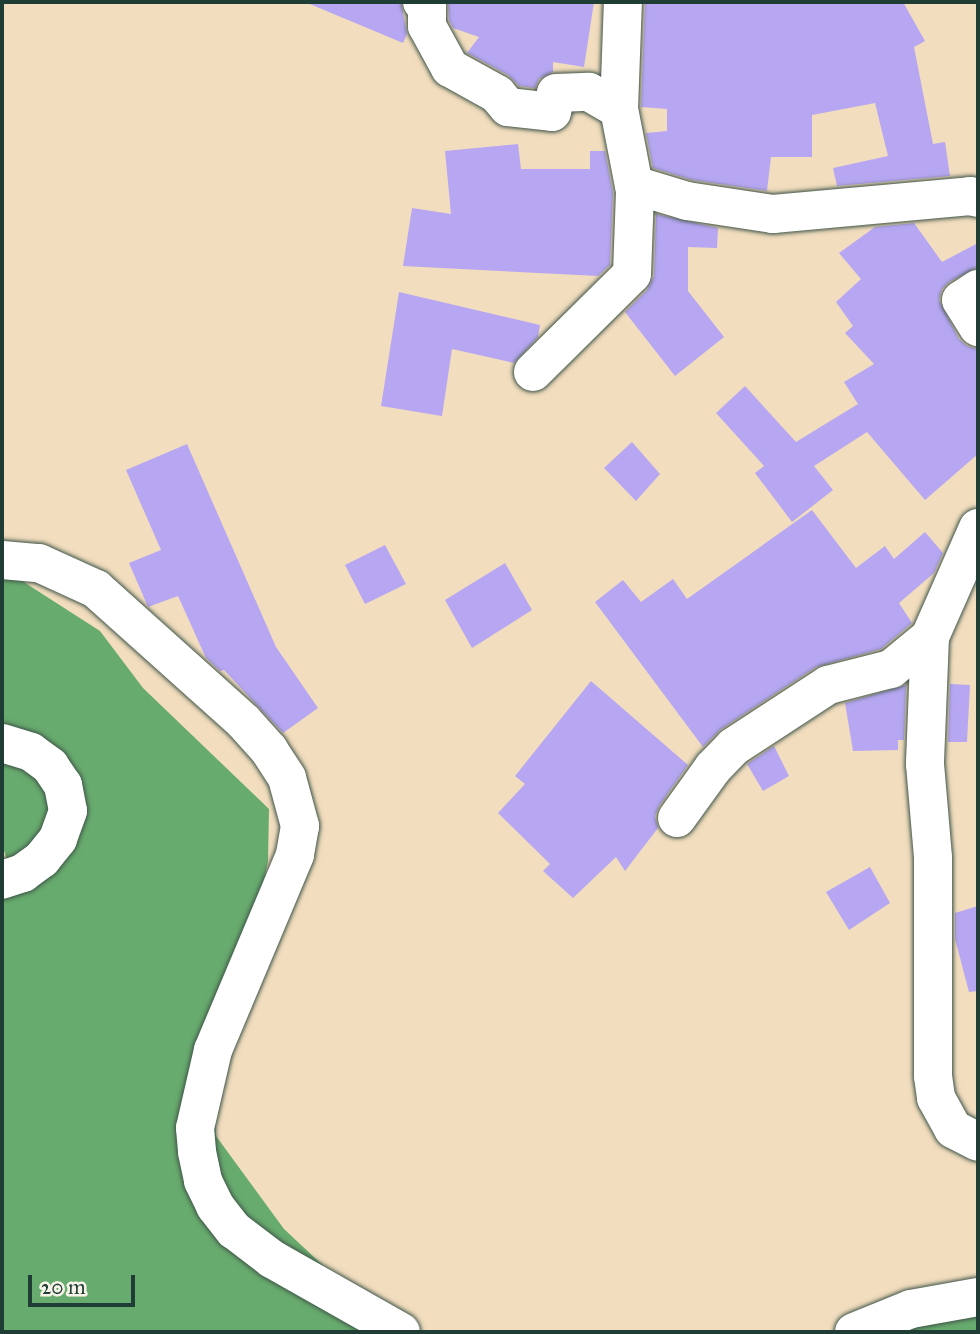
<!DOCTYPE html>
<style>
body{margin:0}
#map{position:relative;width:980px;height:1334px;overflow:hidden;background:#f2ddbe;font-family:"IM FELL Great Primer",serif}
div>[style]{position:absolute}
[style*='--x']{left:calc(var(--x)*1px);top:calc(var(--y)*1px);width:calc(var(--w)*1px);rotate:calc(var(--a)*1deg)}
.forest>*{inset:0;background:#68ab6e}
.building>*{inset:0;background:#b7a7f2}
.roads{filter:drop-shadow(0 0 2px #3f5549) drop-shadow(0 0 2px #3f5549)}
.minor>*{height:38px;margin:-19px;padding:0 19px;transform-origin:19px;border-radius:19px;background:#fff}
span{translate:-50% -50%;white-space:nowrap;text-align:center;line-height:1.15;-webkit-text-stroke:5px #f7f3e8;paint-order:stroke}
.frame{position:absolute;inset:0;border:4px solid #1f3d34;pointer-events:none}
.scale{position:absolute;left:28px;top:1275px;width:107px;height:32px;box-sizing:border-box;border:4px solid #1f3d34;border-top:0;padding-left:9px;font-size:21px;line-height:24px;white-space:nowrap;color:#1f3d34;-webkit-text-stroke:5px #f7f3e8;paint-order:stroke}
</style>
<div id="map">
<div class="forest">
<i style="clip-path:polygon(2px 568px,100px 631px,143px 688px,269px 809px,268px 861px,247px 960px,210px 1022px,216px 1136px,284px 1229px,378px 1317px,401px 1332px,2px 1332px,2px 892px,12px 877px,2px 844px)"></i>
<i style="clip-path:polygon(978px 1310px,978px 1332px,843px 1332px)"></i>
</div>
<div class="building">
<i style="clip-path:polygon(305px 2px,401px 2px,407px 34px,403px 43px)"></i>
<i style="clip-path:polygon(448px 2px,594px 2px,584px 67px,553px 62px,553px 72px,539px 79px,535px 88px,519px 86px,508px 75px,467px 53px,479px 37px,453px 28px,449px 20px)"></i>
<i style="clip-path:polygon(645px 2px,903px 2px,925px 41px,914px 47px,933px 144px,945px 142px,950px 176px,837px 186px,833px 168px,888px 156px,875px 103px,812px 115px,812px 157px,771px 157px,767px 191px,692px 180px,653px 168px,646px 133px,667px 131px,667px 109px,641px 107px)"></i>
<i style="clip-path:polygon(518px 144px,521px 169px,590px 169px,590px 151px,605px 151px,613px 193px,610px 265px,598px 276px,403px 266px,412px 208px,451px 214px,445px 151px)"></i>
<i style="clip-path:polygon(656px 214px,718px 228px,717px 248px,688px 247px,688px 291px,724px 337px,675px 376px,625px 312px,647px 290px,654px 276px)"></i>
<i style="clip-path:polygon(914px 223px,942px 262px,978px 243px,978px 267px,949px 282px,942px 289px,939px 300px,959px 339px,967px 346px,978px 349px,978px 454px,925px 500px,867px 432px,814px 466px,833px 490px,792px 522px,755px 473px,764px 466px,716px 413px,745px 386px,796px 442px,858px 404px,844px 382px,874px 364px,845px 333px,853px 326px,836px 302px,861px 279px,839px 253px,875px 227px)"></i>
<i style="clip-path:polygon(399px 292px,540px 325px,538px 337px,514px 363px,452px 349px,442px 416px,381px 406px)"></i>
<i style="clip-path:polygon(632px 442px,660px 474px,636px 501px,604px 468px)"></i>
<i style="clip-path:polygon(187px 444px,276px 647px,318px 708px,283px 733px,224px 670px,220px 671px,206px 658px,178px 596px,148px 607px,129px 563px,161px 550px,126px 470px)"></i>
<i style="clip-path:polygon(812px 510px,856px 568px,885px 546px,894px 559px,925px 532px,943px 553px,934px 573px,899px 603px,912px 623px,881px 649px,816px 667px,721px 729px,703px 747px,595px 602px,623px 580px,641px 602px,673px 579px,687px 599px)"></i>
<i style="clip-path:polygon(385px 545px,406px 584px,365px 604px,345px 565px)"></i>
<i style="clip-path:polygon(505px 563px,532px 610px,472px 648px,445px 600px)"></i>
<i style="clip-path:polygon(591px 681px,688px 765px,659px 806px,655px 816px,658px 828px,625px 871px,616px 857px,573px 898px,543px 871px,550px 864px,498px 813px,525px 784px,515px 776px)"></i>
<i style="clip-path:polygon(950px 684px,970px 685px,967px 742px,948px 742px)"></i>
<i style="clip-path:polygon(906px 685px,904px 740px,898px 740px,898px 750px,853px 751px,845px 703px)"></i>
<i style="clip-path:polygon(774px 746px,789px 776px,763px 791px,747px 764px)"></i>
<i style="clip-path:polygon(870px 867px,890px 903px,849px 930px,826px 892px)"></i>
<i style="clip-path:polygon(978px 906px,978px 991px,969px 992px,955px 939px,955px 913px)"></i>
</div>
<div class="roads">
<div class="minor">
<i style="--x:422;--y:2;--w:6;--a:39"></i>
<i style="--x:427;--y:6;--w:20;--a:90"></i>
<i style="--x:427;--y:26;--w:48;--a:61.3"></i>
<i style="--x:450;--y:68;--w:54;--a:29"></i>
<i style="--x:497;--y:94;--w:17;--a:50"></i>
<i style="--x:508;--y:107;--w:44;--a:6.5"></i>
<i style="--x:552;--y:112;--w:19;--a:-78"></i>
<i style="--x:556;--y:93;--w:33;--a:-2"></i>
<i style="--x:589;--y:92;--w:34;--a:30"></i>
<i style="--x:634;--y:185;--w:55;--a:16.8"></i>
<i style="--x:687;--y:201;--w:87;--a:8.6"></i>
<i style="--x:773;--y:214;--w:198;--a:-5.2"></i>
<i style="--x:970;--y:196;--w:8;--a:14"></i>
<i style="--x:978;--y:289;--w:20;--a:147"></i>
<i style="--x:961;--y:300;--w:32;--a:58"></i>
<i style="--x:533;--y:372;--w:139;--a:-44.7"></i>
<i style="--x:632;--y:274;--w:83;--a:-87.9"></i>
<i style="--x:635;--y:191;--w:84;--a:-101"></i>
<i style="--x:619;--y:109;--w:107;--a:-87.9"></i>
<i style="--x:978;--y:528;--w:119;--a:113.8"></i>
<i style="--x:930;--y:637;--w:127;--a:92.3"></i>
<i style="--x:925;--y:764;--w:94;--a:85.1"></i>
<i style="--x:933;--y:858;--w:218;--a:90"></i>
<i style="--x:933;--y:1076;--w:22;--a:82"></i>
<i style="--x:936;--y:1098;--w:35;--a:61"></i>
<i style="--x:953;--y:1129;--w:28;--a:27"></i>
<i style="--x:2;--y:560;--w:37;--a:5"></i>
<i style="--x:39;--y:563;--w:63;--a:24.5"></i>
<i style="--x:96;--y:589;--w:199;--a:41.9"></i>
<i style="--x:244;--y:722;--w:38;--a:48"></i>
<i style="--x:269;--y:750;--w:33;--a:57"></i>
<i style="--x:287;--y:778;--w:50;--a:74.8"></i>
<i style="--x:300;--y:826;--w:29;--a:100"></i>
<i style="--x:295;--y:855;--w:212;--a:112.8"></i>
<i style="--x:213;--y:1050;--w:80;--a:103"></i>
<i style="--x:195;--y:1128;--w:24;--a:85"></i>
<i style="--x:197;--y:1152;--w:30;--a:78"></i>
<i style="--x:203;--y:1181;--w:28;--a:64"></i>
<i style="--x:215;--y:1206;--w:31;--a:52"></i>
<i style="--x:234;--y:1230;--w:48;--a:37.3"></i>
<i style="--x:272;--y:1259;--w:148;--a:29.5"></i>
<i style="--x:2;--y:743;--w:30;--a:17"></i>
<i style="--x:31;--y:752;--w:24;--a:36"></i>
<i style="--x:50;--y:766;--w:23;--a:56"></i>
<i style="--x:63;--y:785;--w:26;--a:79"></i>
<i style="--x:68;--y:811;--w:30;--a:110"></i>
<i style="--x:58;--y:839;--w:26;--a:129"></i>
<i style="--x:42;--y:859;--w:24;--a:144"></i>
<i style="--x:23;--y:873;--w:22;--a:162"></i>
<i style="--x:677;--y:818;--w:62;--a:-54.2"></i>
<i style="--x:713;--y:768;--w:29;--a:-46"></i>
<i style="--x:733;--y:747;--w:113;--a:-33.1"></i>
<i style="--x:828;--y:685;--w:65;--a:-14.3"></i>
<i style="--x:891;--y:669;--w:50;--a:-39.4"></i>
<i style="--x:854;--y:1332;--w:61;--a:-22"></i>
<i style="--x:911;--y:1309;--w:68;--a:-10.2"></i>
</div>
</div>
<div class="frame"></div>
<div class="scale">20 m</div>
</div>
